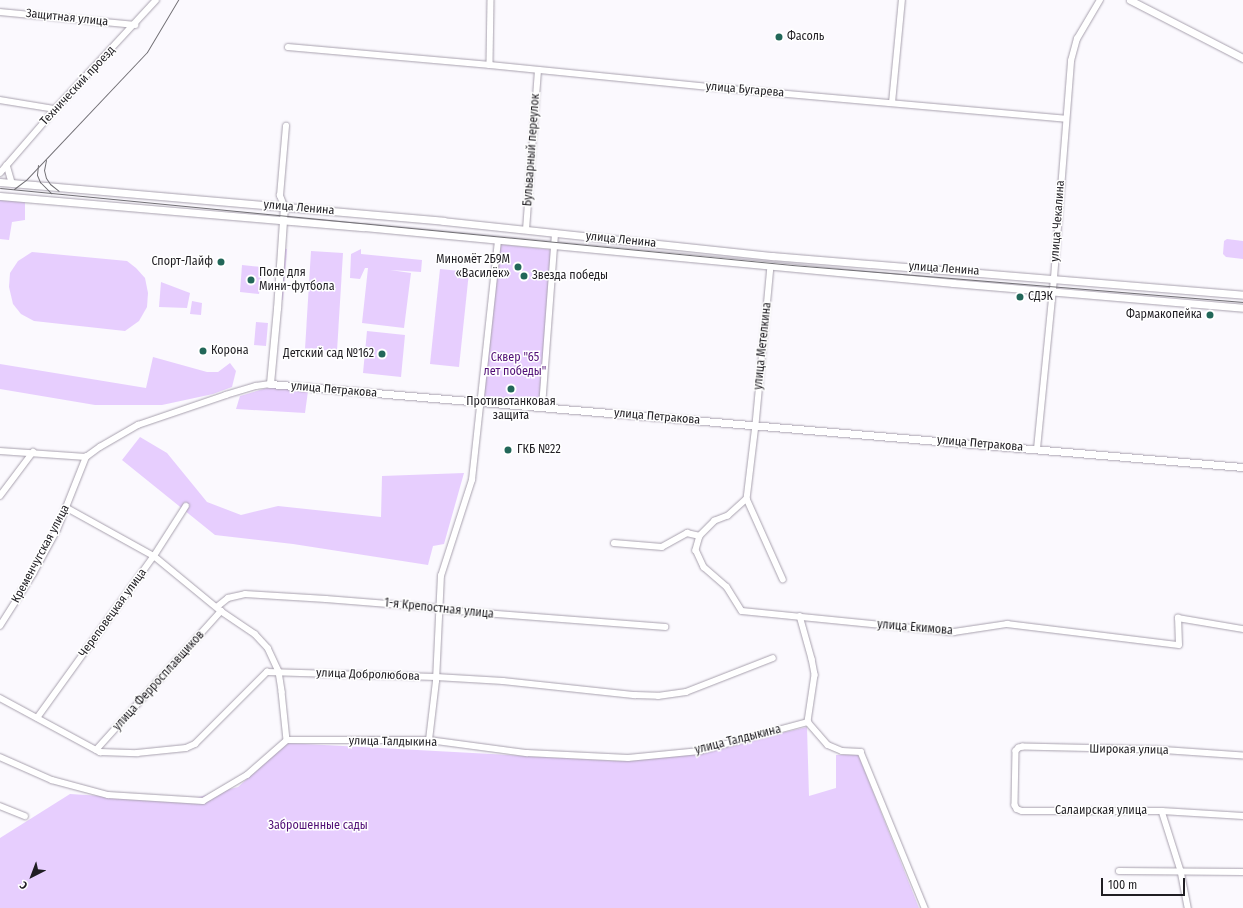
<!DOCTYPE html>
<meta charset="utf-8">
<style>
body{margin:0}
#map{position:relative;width:1243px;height:908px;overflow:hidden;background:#fbf9fe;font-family:"Fira Sans Condensed",sans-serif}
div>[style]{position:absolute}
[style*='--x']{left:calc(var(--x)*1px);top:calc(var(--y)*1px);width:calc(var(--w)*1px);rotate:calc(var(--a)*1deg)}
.green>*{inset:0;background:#e7cefe}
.roads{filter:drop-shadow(0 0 1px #a8a1ae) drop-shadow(0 0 1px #a8a1ae)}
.minor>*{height:5.5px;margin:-2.75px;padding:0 2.75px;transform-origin:2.75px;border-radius:2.75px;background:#fff}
.tertiary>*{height:7px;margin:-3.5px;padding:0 3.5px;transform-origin:3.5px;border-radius:3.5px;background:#fff}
.secondary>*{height:7px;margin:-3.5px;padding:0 3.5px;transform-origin:3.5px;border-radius:3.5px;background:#fff}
.tram>*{height:1px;margin:-0.5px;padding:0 0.5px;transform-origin:0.5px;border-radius:0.5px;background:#716f74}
.dots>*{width:11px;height:11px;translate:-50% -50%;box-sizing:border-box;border:2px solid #fff;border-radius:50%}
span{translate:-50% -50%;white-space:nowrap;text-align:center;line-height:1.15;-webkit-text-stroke:3px #fff;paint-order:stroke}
.street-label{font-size:12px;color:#201e23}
.poi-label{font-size:12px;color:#201e23}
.left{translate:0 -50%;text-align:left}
.right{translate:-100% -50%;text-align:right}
.park-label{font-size:12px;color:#510f76}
.north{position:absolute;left:12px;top:856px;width:40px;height:40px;-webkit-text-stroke:3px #fff;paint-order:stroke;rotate:222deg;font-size:11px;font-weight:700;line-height:16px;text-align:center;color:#201e23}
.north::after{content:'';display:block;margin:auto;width:14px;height:18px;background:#201e23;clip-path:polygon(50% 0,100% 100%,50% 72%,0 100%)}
.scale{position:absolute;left:1101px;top:878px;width:84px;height:18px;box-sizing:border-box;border:2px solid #201e23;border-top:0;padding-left:5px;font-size:12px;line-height:14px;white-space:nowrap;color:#201e23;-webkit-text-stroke:3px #fff;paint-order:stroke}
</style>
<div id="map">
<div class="green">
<i style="clip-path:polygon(0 200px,25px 200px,25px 220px,12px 222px,9px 240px,0 239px)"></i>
<i style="clip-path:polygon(1227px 239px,1243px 241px,1243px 259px,1226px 257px,1223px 254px,1224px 241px)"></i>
<i style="clip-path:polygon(499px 244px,554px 250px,541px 403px,482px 398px)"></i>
<i style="clip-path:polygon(282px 248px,287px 249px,283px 300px,278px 299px)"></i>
<i style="clip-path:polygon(361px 249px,361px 254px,422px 260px,421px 272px,390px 270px,411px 273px,404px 328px,362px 323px,368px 268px,365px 268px,360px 279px,350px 278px,351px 254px)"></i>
<i style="clip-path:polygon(311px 251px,343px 253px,337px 351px,305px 349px)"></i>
<i style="clip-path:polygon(32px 252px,127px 261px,136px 268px,145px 278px,148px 293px,147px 307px,139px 321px,125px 331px,34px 321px,21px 314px,13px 304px,9px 287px,10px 273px,18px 261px)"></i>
<i style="clip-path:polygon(242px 265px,262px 267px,259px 294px,240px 292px)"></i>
<i style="clip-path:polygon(440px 269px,469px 272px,459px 367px,430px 364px)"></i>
<i style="clip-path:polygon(161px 282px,190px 293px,187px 308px,159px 307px)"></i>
<i style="clip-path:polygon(192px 301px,202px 303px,201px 315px,190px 314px)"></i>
<i style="clip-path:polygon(256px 322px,268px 323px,266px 346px,254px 345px)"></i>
<i style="clip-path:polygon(367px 331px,405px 335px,401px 377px,363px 373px)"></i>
<i style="clip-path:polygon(153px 357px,207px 372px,218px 372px,230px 363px,236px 371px,232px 387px,213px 394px,162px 405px,95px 405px,0 389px,0 364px,146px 388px)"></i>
<i style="clip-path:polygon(270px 387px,308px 391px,305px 413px,236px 409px,240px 396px)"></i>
<i style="clip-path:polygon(140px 437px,167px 453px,207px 502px,241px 515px,278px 506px,381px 517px,382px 476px,464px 473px,444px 544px,433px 546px,428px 565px,293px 544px,215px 535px,122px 460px)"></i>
<i style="clip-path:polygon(807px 727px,809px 796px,836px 788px,836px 755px,858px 754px,919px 908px,0 908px,0 838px,70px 794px,183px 801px,238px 787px,287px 743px,619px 761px,709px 750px)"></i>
</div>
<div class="roads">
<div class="minor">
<i style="--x:491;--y:0;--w:65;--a:90.9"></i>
<i style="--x:490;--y:65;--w:220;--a:5.7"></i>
<i style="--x:709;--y:87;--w:358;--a:5.1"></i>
<i style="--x:0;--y:12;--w:136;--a:5.5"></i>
<i style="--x:288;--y:47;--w:203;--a:5.1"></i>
<i style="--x:0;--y:100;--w:56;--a:9.3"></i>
<i style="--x:892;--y:103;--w:103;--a:-84.5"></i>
<i style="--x:7;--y:165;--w:18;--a:74"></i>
<i style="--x:0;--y:173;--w:89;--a:-49.1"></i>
<i style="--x:58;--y:106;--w:144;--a:-47.2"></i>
<i style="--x:284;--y:206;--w:11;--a:-112"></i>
<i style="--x:280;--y:196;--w:70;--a:-85.1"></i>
<i style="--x:526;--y:230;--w:160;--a:-85.7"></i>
<i style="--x:771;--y:266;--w:160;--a:95.4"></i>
<i style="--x:756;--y:425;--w:75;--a:96.9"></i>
<i style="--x:747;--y:499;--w:25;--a:138"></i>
<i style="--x:728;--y:516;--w:14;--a:159"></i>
<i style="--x:715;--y:521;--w:21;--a:135"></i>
<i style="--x:700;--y:536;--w:15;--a:106"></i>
<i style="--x:696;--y:550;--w:19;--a:65"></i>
<i style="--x:704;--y:567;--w:30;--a:41"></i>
<i style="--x:727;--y:587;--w:28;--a:58"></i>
<i style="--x:742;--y:611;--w:213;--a:5.7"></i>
<i style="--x:954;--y:632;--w:54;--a:-8.6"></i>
<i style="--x:1007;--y:624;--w:173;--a:7"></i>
<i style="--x:1179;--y:645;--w:27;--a:-92"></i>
<i style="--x:1178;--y:618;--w:66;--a:9.6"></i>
<i style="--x:542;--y:407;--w:174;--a:-85.7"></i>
<i style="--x:1037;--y:449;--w:172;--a:-84.3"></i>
<i style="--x:1054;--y:278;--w:218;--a:-85.5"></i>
<i style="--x:1071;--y:61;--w:23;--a:-75"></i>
<i style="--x:1077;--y:39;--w:45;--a:-59.5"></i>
<i style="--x:0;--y:451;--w:86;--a:4"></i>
<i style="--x:86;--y:457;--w:17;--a:-36"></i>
<i style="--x:100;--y:447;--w:44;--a:-30.1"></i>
<i style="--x:138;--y:425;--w:93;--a:-18.8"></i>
<i style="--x:226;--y:395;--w:31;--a:-17"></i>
<i style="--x:256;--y:386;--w:14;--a:-8"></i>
<i style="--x:0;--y:496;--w:55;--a:-53.1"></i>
<i style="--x:747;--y:499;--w:88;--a:65.8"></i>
<i style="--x:67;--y:508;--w:99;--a:28.9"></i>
<i style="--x:154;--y:556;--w:87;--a:39.4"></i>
<i style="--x:221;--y:611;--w:41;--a:34.1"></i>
<i style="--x:255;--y:634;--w:19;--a:47"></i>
<i style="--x:268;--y:648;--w:26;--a:65"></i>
<i style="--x:279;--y:672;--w:20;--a:81"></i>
<i style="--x:282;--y:692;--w:48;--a:84.1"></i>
<i style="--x:614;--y:543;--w:48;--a:4.8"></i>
<i style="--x:662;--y:547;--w:29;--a:-29"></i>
<i style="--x:687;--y:533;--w:13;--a:13"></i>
<i style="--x:217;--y:607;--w:14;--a:-39"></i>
<i style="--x:228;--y:598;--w:17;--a:-13"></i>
<i style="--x:245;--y:594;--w:81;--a:3.5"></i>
<i style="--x:326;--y:599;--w:112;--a:4.6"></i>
<i style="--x:438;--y:608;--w:7;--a:16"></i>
<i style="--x:445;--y:610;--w:221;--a:4.4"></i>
<i style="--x:800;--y:616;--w:45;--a:74.4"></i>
<i style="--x:812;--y:659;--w:16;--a:79"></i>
<i style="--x:815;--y:675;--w:48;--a:98.5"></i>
<i style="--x:0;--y:626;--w:62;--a:-57.6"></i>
<i style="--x:33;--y:574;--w:50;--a:-61.4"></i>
<i style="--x:57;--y:530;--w:79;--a:-68.3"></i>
<i style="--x:0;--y:698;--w:114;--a:28.4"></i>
<i style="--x:100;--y:752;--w:37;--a:2"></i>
<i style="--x:137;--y:753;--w:49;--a:-5.8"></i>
<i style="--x:186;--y:748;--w:10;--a:-24"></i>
<i style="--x:195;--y:744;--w:102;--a:-45"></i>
<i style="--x:267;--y:672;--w:169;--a:1.7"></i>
<i style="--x:436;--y:677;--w:67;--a:3.4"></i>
<i style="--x:503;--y:681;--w:133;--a:6.1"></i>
<i style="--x:635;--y:695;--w:23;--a:2"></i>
<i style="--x:658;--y:696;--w:28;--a:-8"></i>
<i style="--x:686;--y:692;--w:93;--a:-21.3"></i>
<i style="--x:37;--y:718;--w:200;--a:-54.2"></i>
<i style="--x:154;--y:556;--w:59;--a:-57.4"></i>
<i style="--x:808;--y:722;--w:30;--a:49"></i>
<i style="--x:828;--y:745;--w:15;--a:23"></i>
<i style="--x:842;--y:751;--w:19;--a:3"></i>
<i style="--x:861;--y:752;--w:169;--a:67.7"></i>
<i style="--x:429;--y:740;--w:59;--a:-83.2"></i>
<i style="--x:436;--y:681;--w:105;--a:-87.3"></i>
<i style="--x:441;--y:576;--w:101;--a:-72.1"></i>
<i style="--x:472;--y:480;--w:241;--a:-83.8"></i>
<i style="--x:96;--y:750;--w:187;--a:-48"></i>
<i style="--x:1243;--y:756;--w:86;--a:-176"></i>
<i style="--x:1157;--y:750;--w:134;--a:-178.7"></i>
<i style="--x:1023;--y:747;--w:4;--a:166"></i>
<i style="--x:1019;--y:748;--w:4;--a:135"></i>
<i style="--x:1016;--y:751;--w:54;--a:91.1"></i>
<i style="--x:1015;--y:805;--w:4;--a:63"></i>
<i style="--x:1017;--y:809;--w:5;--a:22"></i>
<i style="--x:1022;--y:811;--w:140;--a:0"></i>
<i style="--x:1162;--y:811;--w:81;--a:3.5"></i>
<i style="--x:0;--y:757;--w:57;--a:23.9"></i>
<i style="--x:52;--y:780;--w:58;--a:15"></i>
<i style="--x:108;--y:795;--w:95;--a:3.6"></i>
<i style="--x:203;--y:801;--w:51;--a:-30.6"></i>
<i style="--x:247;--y:775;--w:53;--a:-41.2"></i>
<i style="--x:287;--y:740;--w:142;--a:0"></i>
<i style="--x:429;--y:740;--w:99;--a:7.6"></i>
<i style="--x:527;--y:753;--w:101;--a:2.8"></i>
<i style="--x:628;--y:758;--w:72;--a:-5.6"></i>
<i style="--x:700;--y:751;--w:112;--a:-15"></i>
<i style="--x:0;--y:806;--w:27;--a:22"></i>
<i style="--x:1162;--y:811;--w:63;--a:72.4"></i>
<i style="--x:1181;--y:871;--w:38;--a:79"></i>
<i style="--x:1119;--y:871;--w:124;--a:0.5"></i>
</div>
<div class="tertiary">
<i style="--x:284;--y:206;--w:102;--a:93.9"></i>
<i style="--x:277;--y:308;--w:76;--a:95.3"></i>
<i style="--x:270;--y:384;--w:977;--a:4.88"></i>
</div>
<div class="secondary">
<i style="--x:1130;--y:0;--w:127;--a:27.2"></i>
<i style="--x:0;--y:182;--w:445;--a:5"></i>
<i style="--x:443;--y:221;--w:331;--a:6.1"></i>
<i style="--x:772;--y:256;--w:473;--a:4.7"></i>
<i style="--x:0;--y:196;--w:365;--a:4.9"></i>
<i style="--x:364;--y:227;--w:592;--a:5.43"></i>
<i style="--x:953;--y:283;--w:291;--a:4.9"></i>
</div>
</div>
<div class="tram">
<i style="--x:46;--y:160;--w:10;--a:101"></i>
<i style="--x:44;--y:170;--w:8;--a:76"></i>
<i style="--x:46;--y:178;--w:7;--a:56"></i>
<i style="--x:50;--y:184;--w:11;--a:38"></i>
<i style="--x:38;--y:165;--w:10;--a:96"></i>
<i style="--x:37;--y:175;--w:8;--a:67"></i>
<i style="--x:40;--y:182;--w:16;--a:45"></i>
<i style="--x:0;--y:188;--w:796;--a:5.55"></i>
<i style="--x:792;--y:265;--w:453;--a:4.7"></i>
<i style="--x:14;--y:189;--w:15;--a:-37"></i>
<i style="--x:26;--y:180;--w:176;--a:-46.6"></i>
<i style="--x:147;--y:52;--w:61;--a:-59.2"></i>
</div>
<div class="dots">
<i style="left:779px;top:37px;background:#226759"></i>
<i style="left:221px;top:262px;background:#226759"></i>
<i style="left:518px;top:267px;background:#226759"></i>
<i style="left:524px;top:276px;background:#226759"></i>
<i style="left:251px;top:280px;background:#226759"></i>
<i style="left:1020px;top:297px;background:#226759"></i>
<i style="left:1210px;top:315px;background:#226759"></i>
<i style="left:203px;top:351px;background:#226759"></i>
<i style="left:382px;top:354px;background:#226759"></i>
<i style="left:511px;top:389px;background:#226759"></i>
<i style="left:508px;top:450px;background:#226759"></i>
</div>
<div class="street-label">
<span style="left:67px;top:18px;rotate:6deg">Защитная улица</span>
<span style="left:78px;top:86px;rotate:-47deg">Технический проезд</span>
<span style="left:745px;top:90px;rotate:5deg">улица Бугарева</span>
<span style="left:532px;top:150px;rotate:-86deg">Бульварный переулок</span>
<span style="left:299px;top:208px;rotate:5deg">улица Ленина</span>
<span style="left:1058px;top:221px;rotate:-86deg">улица Чекалина</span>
<span style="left:621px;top:240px;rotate:6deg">улица Ленина</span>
<span style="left:944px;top:269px;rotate:4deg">улица Ленина</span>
<span style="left:763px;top:346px;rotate:-84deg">улица Метелкина</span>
<span style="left:334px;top:390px;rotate:5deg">улица Петракова</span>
<span style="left:657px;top:417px;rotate:5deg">улица Петракова</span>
<span style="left:980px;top:444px;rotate:5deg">улица Петракова</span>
<span style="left:41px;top:554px;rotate:-62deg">Кременчугская улица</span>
<span style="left:439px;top:609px;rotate:6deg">1-я Крепостная улица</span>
<span style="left:113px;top:613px;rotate:-54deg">Череповецкая улица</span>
<span style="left:915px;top:628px;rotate:5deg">улица Екимова</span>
<span style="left:368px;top:675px;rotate:2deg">улица Добролюбова</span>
<span style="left:159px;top:681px;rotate:-48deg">улица Ферросплавщиков</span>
<span style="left:738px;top:740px;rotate:-14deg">улица Талдыкина</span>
<span style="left:393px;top:742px;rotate:1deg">улица Талдыкина</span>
<span style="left:1129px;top:750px;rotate:1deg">Широкая улица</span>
<span style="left:1101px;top:811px">Салаирская улица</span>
</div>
<div class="poi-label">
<span class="left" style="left:787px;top:37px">Фасоль</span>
<span class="right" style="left:510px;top:267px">Миномёт 2Б9М<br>«Василёк»</span>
<span class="right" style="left:213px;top:262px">Спорт-Лайф</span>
<span class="left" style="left:259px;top:280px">Поле для<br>Мини-футбола</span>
<span class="left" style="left:532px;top:276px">Звезда победы</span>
<span class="left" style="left:1028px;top:297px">СДЭК</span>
<span class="right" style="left:1202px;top:315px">Фармакопейка</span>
<span class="left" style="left:211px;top:351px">Корона</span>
<span class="right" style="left:374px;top:354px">Детский сад №162</span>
<span style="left:511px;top:409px">Противотанковая<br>защита</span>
<span class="left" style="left:517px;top:450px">ГКБ №22</span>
</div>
<div class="park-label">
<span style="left:515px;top:365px">Сквер "65<br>лет победы"</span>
<span style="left:318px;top:826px">Заброшенные сады</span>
</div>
<div class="north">С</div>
<div class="scale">100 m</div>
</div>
